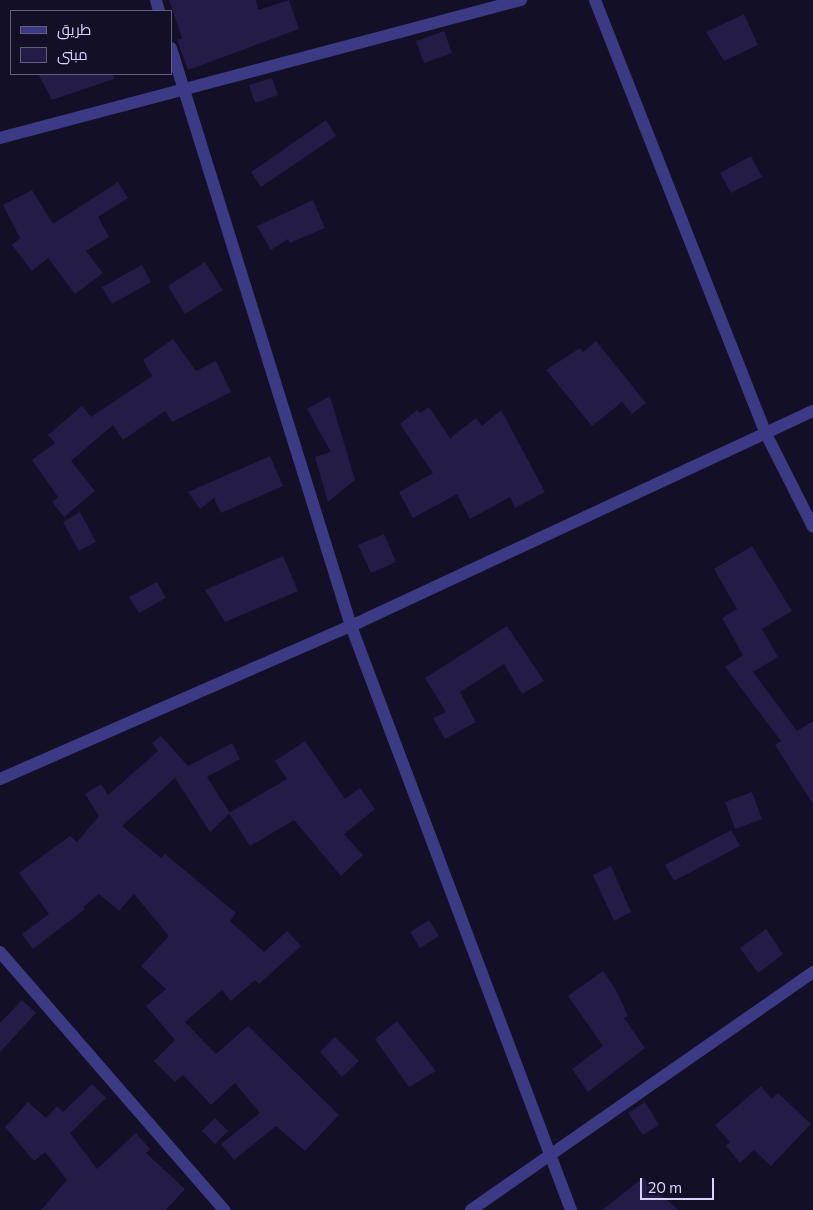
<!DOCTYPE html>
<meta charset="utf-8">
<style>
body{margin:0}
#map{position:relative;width:813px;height:1210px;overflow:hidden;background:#130f26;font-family:Commissioner,Cairo,sans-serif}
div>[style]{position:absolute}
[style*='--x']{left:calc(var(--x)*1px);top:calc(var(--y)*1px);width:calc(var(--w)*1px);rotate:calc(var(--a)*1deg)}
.building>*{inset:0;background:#241b47}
.minor>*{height:12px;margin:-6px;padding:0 6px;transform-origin:6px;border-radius:6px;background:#3d3a85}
span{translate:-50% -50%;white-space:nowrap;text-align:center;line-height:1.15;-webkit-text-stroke:4.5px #130f26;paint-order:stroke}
.legend{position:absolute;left:10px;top:10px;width:162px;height:65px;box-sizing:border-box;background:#130f26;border:1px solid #625e7d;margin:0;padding:6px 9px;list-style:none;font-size:15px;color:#d9d4ff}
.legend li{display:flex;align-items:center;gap:10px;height:25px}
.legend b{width:25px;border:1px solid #625e7d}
.scale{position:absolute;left:640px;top:1178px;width:74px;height:22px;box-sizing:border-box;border:2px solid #d9d4ff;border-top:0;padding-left:6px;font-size:15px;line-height:18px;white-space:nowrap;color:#d9d4ff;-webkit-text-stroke:4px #130f26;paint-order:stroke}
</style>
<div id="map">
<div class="building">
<i style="clip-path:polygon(169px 0,256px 0,258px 10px,289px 0,299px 29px,188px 70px,177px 40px,182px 38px)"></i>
<i style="clip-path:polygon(744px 14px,758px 45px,724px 61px,706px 32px)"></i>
<i style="clip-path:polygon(444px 31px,452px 53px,424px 63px,416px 41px)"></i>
<i style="clip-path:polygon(38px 74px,113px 74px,114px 79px,52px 100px)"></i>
<i style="clip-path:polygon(272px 78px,278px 95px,255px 103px,249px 85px)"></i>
<i style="clip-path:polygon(326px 120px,336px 136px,261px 187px,251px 172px)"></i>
<i style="clip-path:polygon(751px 156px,762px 177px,731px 193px,720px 173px)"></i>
<i style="clip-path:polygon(118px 182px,128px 198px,98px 217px,109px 237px,86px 251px,103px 273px,75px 294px,48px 258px,32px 271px,12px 245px,20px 238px,3px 205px,32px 190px,53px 224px)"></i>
<i style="clip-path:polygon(313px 200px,325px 228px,290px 243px,288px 239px,271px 250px,257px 226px)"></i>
<i style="clip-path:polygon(205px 262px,223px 290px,185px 314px,168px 286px)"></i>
<i style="clip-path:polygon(142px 265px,151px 282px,112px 304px,102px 287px)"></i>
<i style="clip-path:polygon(173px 339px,196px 371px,216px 361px,231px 392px,172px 422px,165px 411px,123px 440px,113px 425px,71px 461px,95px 491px,64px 517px,52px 502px,58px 497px,32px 460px,55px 443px,48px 435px,82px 406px,91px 417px,152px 376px,143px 360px)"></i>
<i style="clip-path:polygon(596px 341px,646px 403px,632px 414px,622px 402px,592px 426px,546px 370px,580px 348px,583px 352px)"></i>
<i style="clip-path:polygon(330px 396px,355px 480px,328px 502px,315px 457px,331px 452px,307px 409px)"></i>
<i style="clip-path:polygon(429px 407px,450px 438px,476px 418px,482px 426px,501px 410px,545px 492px,515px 508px,510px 497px,470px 519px,457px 494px,413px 518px,399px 492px,433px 473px,400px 424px,417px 410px,420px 413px)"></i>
<i style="clip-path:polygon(270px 456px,283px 486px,221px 513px,214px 498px,200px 509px,188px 492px)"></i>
<i style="clip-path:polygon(80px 512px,96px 542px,79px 551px,63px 522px)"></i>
<i style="clip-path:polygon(384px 534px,396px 562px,371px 573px,358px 545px)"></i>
<i style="clip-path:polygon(752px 546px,792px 611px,762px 629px,778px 657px,753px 672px,797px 731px,813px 721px,813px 804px,775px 745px,781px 741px,725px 667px,743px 655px,722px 618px,737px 609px,714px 569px)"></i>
<i style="clip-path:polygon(283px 556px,298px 591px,225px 622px,205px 590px)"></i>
<i style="clip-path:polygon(157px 582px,166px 598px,139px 613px,129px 597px)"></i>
<i style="clip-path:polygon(507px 626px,544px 681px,522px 694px,504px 664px,460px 692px,476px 722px,445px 739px,433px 718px,446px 712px,425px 678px)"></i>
<i style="clip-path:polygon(161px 736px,188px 766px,232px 743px,240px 759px,207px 777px,230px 813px,210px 832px,175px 778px,122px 826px,161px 858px,165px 854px,236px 913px,230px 921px,264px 952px,287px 931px,301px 946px,259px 984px,255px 980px,231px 1001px,222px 990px,185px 1022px,216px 1054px,248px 1026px,339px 1115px,305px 1151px,276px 1126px,234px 1160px,221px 1144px,260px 1113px,235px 1083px,211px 1105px,183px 1075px,175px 1082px,154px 1061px,175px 1040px,146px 1006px,166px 989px,141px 966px,169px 936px,134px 894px,119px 911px,99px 894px,83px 907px,85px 909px,33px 949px,22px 934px,49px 914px,19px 873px,70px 836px,77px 842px,99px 816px,85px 794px,101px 784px,108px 795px,158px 751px,152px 743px)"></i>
<i style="clip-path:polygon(305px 741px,345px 799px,360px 788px,375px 809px,344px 834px,363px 855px,341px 876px,294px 820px,250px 846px,229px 813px,287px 779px,275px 761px)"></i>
<i style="clip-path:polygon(752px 792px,762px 819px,735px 829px,725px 802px)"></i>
<i style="clip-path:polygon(731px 830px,740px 846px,674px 881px,665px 865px)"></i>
<i style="clip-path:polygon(611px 866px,631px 912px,614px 921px,593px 875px)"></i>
<i style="clip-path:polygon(429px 920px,439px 936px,420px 948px,410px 932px)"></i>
<i style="clip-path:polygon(766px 929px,783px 954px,758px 973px,740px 948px)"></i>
<i style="clip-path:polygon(603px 971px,616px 990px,628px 1016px,624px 1018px,645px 1048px,588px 1092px,572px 1069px,603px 1046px,568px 996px)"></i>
<i style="clip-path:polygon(22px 1000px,36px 1013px,0 1052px,0 1023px)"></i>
<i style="clip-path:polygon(397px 1021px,436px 1071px,409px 1087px,375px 1039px)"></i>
<i style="clip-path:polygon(335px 1037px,359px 1061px,342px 1077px,320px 1052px)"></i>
<i style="clip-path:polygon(92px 1084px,106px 1098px,70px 1133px,97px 1169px,136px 1133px,150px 1149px,146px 1153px,185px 1189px,166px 1210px,41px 1210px,67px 1180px,45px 1152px,34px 1161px,5px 1127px,28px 1102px,46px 1118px,57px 1106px,63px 1112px)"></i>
<i style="clip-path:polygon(761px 1086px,772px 1099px,778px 1093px,811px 1124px,771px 1166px,754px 1150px,740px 1163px,726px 1146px,730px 1142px,715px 1125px)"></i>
<i style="clip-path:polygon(645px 1102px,659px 1125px,643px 1135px,628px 1113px)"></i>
<i style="clip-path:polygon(215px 1118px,228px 1131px,215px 1144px,202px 1131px)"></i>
<i style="clip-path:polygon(643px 1178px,678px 1210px,602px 1210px)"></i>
</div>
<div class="minor">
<i style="--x:156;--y:0;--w:11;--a:75"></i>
<i style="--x:595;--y:0;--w:464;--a:68.5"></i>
<i style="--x:765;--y:432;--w:106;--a:63.2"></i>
<i style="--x:171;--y:48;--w:605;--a:72.7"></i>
<i style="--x:351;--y:626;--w:624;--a:69.36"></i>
<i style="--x:0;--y:138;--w:539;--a:-14.84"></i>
<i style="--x:0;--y:779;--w:383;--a:-23.6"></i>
<i style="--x:351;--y:626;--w:510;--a:-24.96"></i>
<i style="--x:0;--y:952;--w:342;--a:49"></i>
<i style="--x:471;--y:1210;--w:417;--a:-34.8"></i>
</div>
<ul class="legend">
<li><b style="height:6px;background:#3d3a85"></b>طريق</li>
<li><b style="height:14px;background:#241b47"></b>مبنى</li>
</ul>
<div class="scale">20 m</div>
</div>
